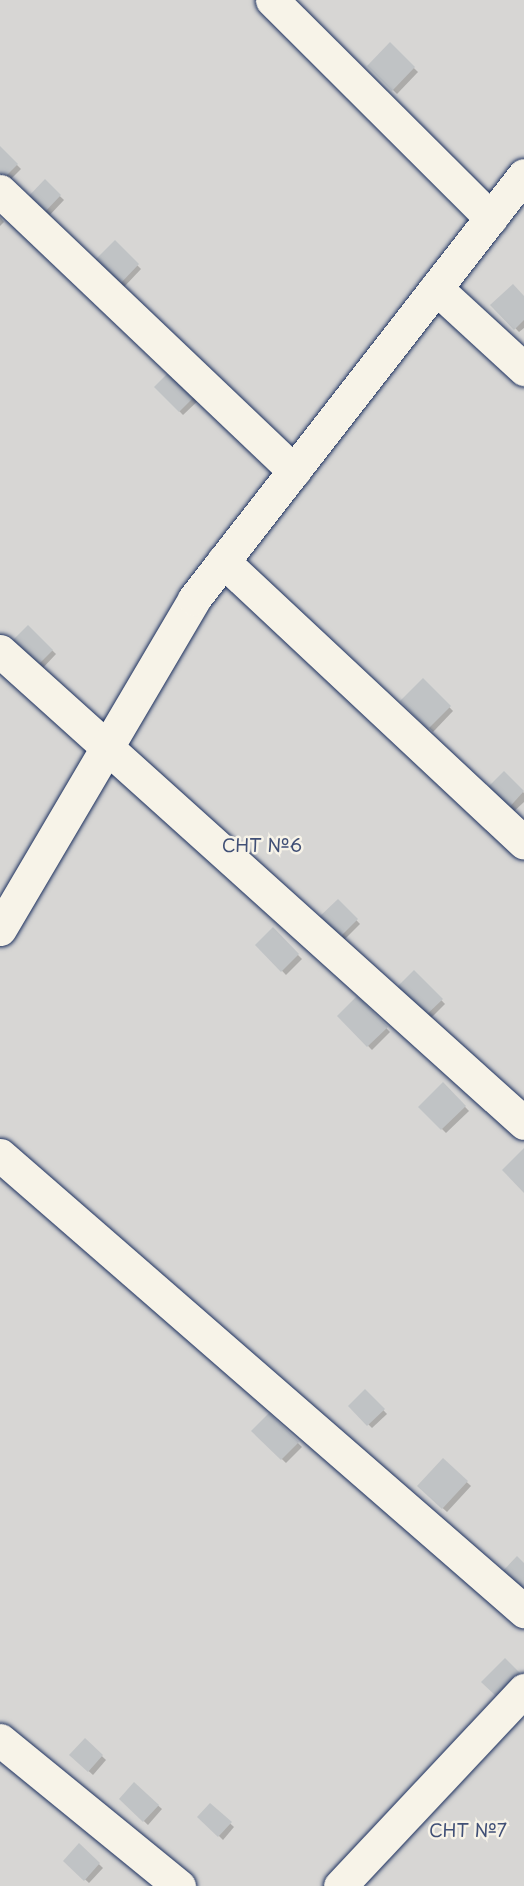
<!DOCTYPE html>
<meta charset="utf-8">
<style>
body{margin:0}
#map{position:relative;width:524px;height:1886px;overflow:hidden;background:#f7f3e8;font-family:"Playpen Sans",sans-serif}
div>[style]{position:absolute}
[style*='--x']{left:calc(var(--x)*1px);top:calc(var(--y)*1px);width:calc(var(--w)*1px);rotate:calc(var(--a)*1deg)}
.green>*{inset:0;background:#d7d6d4}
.shadow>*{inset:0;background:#0003}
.building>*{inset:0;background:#c0c3c5}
.roads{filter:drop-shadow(0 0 2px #1b2f5e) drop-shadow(0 0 2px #1b2f5e)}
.minor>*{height:33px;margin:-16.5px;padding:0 16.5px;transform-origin:16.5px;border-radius:16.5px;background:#f7f3e8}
span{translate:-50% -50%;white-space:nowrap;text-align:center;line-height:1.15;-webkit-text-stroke:5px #f7f3e8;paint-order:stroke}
.park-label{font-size:18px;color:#415076}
</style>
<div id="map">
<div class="green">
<i style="clip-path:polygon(0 0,524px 0,524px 1886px,0 1886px)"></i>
</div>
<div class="shadow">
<i style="clip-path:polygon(390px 45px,418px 72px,397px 94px,369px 66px)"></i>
<i style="clip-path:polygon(0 148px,21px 169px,6px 184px)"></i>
<i style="clip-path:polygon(45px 182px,64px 200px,47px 218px,28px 199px)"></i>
<i style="clip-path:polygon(0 217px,4px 222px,0 226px)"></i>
<i style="clip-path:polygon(115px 243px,141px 269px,124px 287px,97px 261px)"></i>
<i style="clip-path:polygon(524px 298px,524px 328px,519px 332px,493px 305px)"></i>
<i style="clip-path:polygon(156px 387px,202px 397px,183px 415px)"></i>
<i style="clip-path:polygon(28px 627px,56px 654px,41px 670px,13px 642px)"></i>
<i style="clip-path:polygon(423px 680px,453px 711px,433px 732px,402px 701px)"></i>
<i style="clip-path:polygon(504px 774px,524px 793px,524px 802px,510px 815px)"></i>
<i style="clip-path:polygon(338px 901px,360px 924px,342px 942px)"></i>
<i style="clip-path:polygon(273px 930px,302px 959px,286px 975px,258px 945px)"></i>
<i style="clip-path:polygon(414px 972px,445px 1004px,427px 1022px)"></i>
<i style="clip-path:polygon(357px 998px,390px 1032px,372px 1050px,339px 1016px)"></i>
<i style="clip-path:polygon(443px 1084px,469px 1111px,446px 1133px,420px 1107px)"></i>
<i style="clip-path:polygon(365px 1391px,387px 1414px,372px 1428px,350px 1406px)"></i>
<i style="clip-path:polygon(269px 1415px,302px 1447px,286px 1463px,253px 1431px)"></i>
<i style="clip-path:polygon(443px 1460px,471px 1486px,447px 1512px,419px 1486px)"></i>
<i style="clip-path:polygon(85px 1740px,106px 1760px,93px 1775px,71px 1755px)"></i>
<i style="clip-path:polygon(134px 1784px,162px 1809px,148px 1825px,121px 1799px)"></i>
<i style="clip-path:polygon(210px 1805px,234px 1827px,223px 1840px,199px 1816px)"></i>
<i style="clip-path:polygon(79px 1845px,103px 1868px,89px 1883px,65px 1861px)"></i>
</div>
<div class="building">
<i style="clip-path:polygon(390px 42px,415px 67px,392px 91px,367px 66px)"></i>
<i style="clip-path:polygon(0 146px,18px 164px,1px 181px,0 180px)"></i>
<i style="clip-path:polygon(45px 179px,61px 195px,42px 215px,26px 199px)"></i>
<i style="clip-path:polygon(115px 240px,139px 264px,119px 285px,94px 261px)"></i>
<i style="clip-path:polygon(513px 284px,524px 296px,524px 320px,514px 330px,490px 305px)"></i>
<i style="clip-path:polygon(174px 367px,199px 392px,179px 412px,154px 387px)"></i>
<i style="clip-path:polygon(28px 625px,53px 650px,36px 667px,11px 642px)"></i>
<i style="clip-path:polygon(423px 678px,451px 706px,428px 729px,400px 701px)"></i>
<i style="clip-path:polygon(504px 771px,524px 791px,505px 812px,484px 791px)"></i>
<i style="clip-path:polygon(338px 899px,358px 919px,337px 940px,317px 919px)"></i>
<i style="clip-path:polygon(273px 927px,299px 954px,281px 972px,255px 945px)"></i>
<i style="clip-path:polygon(414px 970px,443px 999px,422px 1019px,394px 990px)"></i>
<i style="clip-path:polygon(357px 996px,388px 1027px,367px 1047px,337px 1016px)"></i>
<i style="clip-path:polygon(443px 1082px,466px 1106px,441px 1130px,418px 1107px)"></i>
<i style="clip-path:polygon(524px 1148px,524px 1193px,502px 1170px)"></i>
<i style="clip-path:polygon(365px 1389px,385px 1409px,367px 1426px,348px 1406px)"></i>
<i style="clip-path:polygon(269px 1413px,299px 1442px,281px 1460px,251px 1431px)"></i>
<i style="clip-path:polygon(443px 1458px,468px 1481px,442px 1509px,417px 1486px)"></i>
<i style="clip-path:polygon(517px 1556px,524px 1563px,524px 1598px,500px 1574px)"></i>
<i style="clip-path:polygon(505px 1658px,520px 1673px,497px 1697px,481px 1682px)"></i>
<i style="clip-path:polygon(85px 1738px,103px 1755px,88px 1772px,69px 1755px)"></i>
<i style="clip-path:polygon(134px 1782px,159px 1805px,143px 1822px,119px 1799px)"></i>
<i style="clip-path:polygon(210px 1803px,232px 1822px,218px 1837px,197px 1817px)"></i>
<i style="clip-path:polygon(79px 1843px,100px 1863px,84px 1881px,63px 1861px)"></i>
</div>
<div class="roads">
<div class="minor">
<i style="--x:272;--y:0;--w:309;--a:44.9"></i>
<i style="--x:0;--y:191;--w:406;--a:43.6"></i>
<i style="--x:436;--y:288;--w:120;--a:42.6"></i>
<i style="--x:223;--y:561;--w:412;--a:43.1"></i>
<i style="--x:0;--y:651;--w:705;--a:42.01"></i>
<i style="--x:0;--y:929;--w:383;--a:-59.5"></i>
<i style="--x:194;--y:599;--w:537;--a:-52.11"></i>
<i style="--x:0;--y:1155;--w:695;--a:41.03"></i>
<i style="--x:0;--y:1740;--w:231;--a:39.2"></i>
<i style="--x:340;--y:1886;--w:269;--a:-46.8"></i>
</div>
</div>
<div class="park-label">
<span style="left:262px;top:845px">СНТ №6</span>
<span style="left:468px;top:1830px">СНТ №7</span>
</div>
</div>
